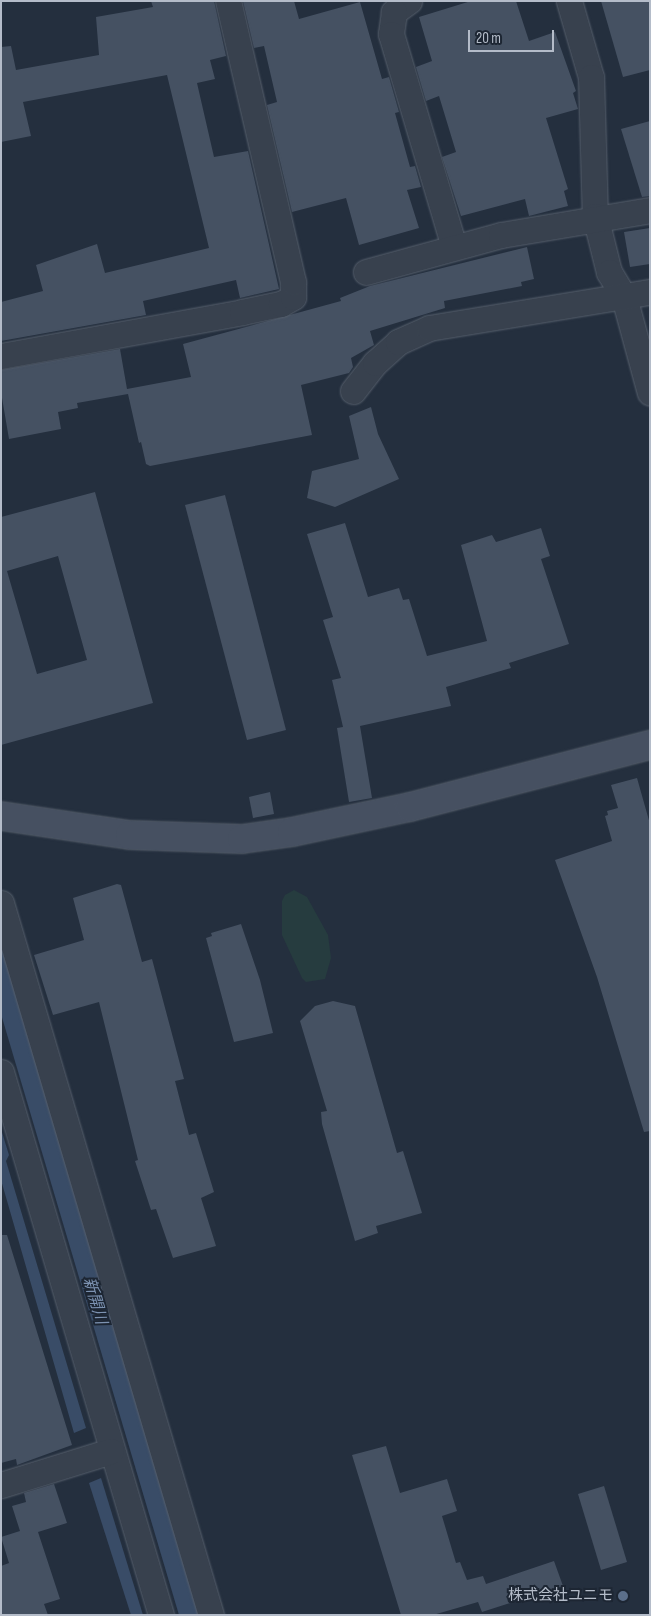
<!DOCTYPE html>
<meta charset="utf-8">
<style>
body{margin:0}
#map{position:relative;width:651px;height:1616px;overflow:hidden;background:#242f3e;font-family:"Sofia Sans Condensed","Noto Sans JP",sans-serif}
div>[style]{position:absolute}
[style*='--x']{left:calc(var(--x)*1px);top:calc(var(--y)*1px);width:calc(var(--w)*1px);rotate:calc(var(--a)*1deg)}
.green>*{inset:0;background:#263c3f}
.water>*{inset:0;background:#394c67}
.building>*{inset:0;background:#455162}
.roads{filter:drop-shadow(0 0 1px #565f6c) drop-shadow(0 0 1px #565f6c)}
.street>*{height:25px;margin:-12.5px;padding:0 12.5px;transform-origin:12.5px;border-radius:12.5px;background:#38414e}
.secondary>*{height:28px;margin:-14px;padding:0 14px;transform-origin:14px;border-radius:14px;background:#465061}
.dots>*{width:14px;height:14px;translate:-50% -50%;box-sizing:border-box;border:2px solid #1d2633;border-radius:50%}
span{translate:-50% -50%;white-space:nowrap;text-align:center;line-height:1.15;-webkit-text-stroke:4px #1d2633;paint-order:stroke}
.poi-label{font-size:15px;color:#b4bcc9}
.right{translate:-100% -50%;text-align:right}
.water-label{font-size:16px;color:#7c92b1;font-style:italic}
.frame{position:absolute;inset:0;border:2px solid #b4bcc9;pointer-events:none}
.scale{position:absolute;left:468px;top:30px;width:86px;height:22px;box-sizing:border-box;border:2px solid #b4bcc9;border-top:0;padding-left:6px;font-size:15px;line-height:18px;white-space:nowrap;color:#b4bcc9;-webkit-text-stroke:4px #1d2633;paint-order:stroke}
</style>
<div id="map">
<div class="green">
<i style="clip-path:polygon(294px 890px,307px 897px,328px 935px,331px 958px,325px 979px,306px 982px,302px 978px,282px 935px,282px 901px,285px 895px)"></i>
</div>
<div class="water">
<i style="clip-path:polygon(1px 930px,199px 1615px,179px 1615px,1px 1014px)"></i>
<i style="clip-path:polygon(1px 1129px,9px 1155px,6px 1161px,86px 1428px,74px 1433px,1px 1180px)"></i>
<i style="clip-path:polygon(101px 1478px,143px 1615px,131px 1615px,89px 1483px)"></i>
</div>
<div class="building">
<i style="clip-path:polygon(151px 1px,214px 1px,226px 56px,210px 60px,215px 79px,197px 83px,214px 157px,248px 151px,279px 289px,240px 298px,236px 280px,143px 301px,146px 315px,1px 341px,1px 302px,43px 291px,36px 265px,97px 244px,105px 273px,209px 248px,167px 75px,23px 102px,31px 136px,1px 142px,1px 47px,11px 46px,16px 70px,99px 55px,96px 17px,153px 7px)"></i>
<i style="clip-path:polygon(243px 1px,294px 1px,299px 19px,360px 2px,382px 79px,389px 77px,399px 112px,395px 113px,410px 167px,415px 166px,421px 187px,407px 190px,419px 228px,359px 245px,346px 198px,292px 212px,267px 105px,277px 102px,264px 46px,254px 48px)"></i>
<i style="clip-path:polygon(471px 1px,516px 1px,529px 41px,555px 32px,576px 91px,573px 93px,578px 109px,546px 118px,568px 189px,564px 191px,568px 206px,529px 216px,525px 199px,461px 216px,442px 157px,456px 152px,439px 96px,426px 101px,416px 67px,432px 61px,419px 17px)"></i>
<i style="clip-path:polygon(601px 1px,650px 1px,650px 70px,623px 77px)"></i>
<i style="clip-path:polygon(650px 121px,650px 196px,642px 197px,621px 129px)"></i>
<i style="clip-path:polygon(650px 228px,650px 264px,630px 267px,624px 232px)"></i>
<i style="clip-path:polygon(527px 247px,534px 279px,521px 282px,522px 286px,444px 301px,445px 308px,370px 331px,374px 345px,351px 358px,353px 367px,349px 373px,301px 385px,312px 435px,150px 466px,146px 464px,141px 442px,139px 443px,128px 394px,77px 403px,78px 408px,58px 412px,61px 429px,9px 439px,1px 392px,1px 370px,120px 349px,127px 389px,191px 377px,183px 344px,341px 301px,340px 298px,370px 286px)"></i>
<i style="clip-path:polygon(371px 407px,378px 434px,399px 479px,335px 507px,307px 498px,312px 471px,359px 459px,349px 416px)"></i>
<i style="clip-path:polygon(evenodd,95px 492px,153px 703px,1px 745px,1px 517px,95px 492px,58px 556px,87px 660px,37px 674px,7px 571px,58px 556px)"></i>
<i style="clip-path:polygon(225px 495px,286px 730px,247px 740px,185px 505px)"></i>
<i style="clip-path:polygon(345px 523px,368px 597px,399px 588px,403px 600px,409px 599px,427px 656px,487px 641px,461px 545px,492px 535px,496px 542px,541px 528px,550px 556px,541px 559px,569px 644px,509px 663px,511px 668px,446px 687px,451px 706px,360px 726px,372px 798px,349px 802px,337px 728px,343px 727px,332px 680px,341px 678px,323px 620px,333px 617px,307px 534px)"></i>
<i style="clip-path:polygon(637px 778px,650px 824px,650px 1131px,644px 1132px,597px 977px,555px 860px,612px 841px,605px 816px,608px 815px,607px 811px,618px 808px,611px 785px)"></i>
<i style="clip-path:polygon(270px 792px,274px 814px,253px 818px,249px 797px)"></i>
<i style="clip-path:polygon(117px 884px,121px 885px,142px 962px,152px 959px,184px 1079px,175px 1081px,189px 1135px,196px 1133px,214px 1192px,201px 1198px,216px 1246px,173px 1258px,156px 1209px,151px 1210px,135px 1161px,138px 1160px,99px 1002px,53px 1015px,34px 955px,84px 940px,73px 898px)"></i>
<i style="clip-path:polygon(241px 924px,260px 980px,273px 1033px,234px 1042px,206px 938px,212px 936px,211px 933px)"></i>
<i style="clip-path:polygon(333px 1001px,355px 1006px,397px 1153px,403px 1151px,422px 1213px,376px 1226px,378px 1233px,355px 1241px,322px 1124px,321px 1112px,327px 1111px,300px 1021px,315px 1006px)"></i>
<i style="clip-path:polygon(1px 1235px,7px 1235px,72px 1445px,17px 1465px,16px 1459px,1px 1463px)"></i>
<i style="clip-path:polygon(386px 1446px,400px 1493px,447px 1479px,457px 1511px,442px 1516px,456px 1563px,460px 1562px,467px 1580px,483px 1576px,486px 1584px,554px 1561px,563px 1586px,482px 1612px,478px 1602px,433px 1615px,401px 1615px,352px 1455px)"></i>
<i style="clip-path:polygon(54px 1484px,67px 1523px,38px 1532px,60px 1599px,44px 1604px,48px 1615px,1px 1615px,1px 1566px,9px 1563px,1px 1537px,20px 1531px,12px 1506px,26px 1502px,24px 1493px)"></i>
<i style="clip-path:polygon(604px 1486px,627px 1562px,601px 1570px,578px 1494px)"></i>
</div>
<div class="roads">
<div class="street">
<i style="--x:409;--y:1;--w:19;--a:144"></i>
<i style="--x:394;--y:12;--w:22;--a:98"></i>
<i style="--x:391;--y:34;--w:222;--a:73.5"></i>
<i style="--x:569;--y:1;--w:79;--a:73.9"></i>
<i style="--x:591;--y:77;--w:139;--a:88.4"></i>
<i style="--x:595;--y:216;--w:58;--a:76"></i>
<i style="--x:609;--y:272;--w:29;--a:59"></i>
<i style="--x:624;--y:297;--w:99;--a:74.8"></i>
<i style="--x:366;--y:272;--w:140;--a:-15.3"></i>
<i style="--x:501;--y:235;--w:151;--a:-9.5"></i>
<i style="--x:1;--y:356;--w:245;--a:-10.3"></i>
<i style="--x:242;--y:312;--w:40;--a:-12"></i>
<i style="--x:281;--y:304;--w:14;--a:-30"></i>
<i style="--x:293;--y:297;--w:15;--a:-90"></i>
<i style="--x:293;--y:282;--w:288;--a:-103"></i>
<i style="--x:353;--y:391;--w:36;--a:-52"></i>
<i style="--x:375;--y:363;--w:31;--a:-42"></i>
<i style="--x:398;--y:342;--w:34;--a:-24"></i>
<i style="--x:429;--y:328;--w:224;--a:-9.3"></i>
<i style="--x:1;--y:903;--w:742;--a:73.57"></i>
<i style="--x:1;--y:1072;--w:566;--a:73.58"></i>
<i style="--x:1;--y:1485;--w:115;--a:-17.2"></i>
</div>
<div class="secondary">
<i style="--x:1;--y:816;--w:130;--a:8.4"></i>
<i style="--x:130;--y:835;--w:112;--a:2"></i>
<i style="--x:242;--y:839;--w:50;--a:-8"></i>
<i style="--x:292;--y:832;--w:121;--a:-12"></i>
<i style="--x:410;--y:807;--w:248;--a:-14.5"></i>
</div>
</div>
<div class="dots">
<i style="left:623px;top:1596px;background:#5c6f8a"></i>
</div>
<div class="poi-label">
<span class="right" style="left:613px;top:1596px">株式会社ユニモ</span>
</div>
<div class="water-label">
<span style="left:94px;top:1301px;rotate:74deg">新開川</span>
</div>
<div class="frame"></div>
<div class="scale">20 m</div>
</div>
